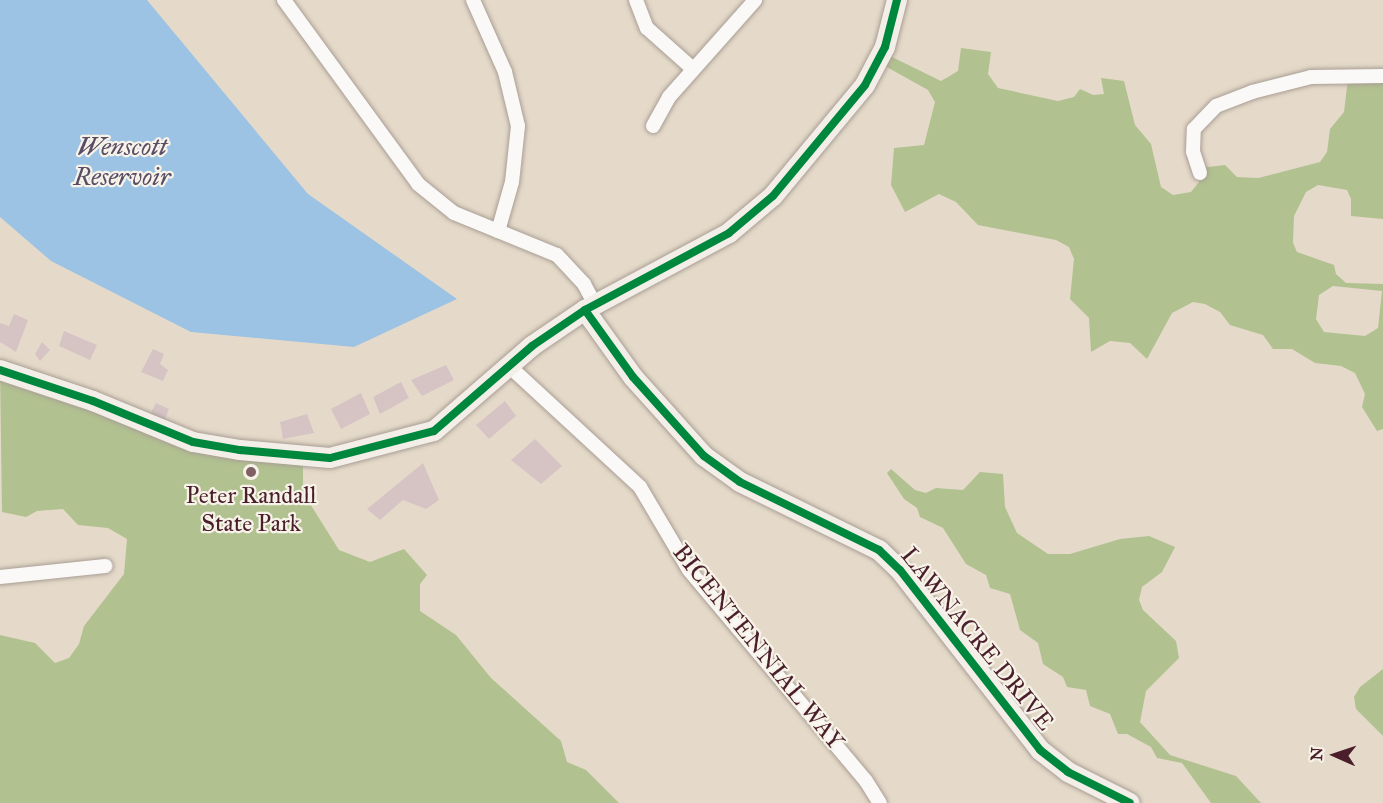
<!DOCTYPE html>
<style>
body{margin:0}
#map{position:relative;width:1383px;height:803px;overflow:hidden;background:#e5dac9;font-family:"IM FELL Great Primer",serif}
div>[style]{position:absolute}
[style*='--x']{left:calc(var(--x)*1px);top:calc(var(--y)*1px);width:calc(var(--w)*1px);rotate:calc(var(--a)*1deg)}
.forest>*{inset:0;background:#b1c190}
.water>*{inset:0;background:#9cc3e4}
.building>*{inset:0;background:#d6c4c5}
.roads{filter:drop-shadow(0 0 2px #a99e95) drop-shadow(0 0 2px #a99e95)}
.street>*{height:14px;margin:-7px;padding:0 7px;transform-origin:7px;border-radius:7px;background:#fbf9f7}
.secondary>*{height:20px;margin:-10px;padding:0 10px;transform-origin:10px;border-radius:10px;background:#f3efe8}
.cycleway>*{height:8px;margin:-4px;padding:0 4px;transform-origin:4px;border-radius:4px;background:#00873e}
.dots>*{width:16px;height:16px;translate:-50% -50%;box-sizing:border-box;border:3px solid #f7f3e8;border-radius:50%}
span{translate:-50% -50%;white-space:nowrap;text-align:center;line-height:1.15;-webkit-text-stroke:4.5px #f7f3e8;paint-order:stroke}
.poi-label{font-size:24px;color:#4a1f2b}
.street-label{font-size:24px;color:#4a1f2b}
.water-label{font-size:26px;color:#594d66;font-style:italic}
.north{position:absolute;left:1305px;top:725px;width:60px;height:60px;-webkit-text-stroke:4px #f7f3e8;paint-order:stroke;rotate:273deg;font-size:16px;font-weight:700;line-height:24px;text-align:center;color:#4a1f2b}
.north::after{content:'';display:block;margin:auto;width:21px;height:27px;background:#4a1f2b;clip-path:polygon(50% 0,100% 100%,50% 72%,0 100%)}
</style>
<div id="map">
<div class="forest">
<i style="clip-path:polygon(evenodd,961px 48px,991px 52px,988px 74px,998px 88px,1058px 101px,1074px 97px,1080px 89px,1093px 95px,1104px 94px,1101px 78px,1124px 81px,1135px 125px,1151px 144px,1161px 187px,1173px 195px,1191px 192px,1199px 182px,1200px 168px,1225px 165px,1237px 177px,1258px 178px,1320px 162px,1327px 152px,1330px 129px,1344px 112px,1348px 78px,1383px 79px,1383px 219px,1351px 216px,1351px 199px,1347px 190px,1318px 185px,1306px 192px,1294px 216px,1293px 243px,1297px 252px,1334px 265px,1336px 274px,1346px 283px,1383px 284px,1383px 429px,1377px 431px,1362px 407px,1365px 394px,1355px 373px,1341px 366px,1315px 363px,1292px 349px,1273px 349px,1263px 335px,1230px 325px,1220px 312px,1205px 304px,1193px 302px,1172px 313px,1147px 359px,1130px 343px,1110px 341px,1091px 352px,1089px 318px,1070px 299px,1074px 259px,1069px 247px,1056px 240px,978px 225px,956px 202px,939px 194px,905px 212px,891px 185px,894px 148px,924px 145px,935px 102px,928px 90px,885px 66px,888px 55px,941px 81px,958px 71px,961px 48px,1333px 286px,1382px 291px,1378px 328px,1365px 336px,1324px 332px,1316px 319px,1319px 295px,1333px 286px)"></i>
<i style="clip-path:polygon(0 369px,150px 427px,303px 458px,303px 484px,307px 499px,339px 550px,370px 562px,404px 549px,427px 575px,420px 584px,420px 611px,456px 635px,491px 678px,561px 741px,567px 762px,586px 770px,619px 803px,0 803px,0 635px,35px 643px,55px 663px,69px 658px,79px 644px,84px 626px,124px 574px,127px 539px,108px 528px,78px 525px,63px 509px,37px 511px,26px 517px,2px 512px)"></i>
<i style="clip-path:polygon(891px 469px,915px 490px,926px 493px,936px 488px,963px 490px,980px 472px,1003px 474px,1005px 507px,1017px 533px,1048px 554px,1070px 554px,1120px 539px,1149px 536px,1175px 547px,1162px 572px,1142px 587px,1139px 600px,1143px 610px,1176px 641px,1179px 658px,1146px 691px,1140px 722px,1170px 755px,1236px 776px,1261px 803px,1211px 803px,1182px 763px,1157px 758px,1151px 747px,1127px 734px,1118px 734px,1110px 714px,1090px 706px,1086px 690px,1067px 687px,1063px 677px,1043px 664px,1038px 643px,1020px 630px,1010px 594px,990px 588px,986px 575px,966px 564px,943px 528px,920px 517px,917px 508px,904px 499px,887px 473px)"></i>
<i style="clip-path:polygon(1383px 669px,1383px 736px,1356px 709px,1354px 697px,1360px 687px)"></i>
</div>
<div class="water">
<i style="clip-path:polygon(0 0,147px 0,308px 194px,457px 299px,354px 347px,191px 332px,51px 261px,0 217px)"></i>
</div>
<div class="building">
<i style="clip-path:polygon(14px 314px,28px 320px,16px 352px,0 342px,0 323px,9px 326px)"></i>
<i style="clip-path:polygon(64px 331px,97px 345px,90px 360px,59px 346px)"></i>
<i style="clip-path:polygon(42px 342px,50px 350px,40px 361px,35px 354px)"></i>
<i style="clip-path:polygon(153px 349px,164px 354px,160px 364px,168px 370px,163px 381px,141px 372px)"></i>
<i style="clip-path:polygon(446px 365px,454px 380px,422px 396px,411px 380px)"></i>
<i style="clip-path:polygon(401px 382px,409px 398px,380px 414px,373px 397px)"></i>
<i style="clip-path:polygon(361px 393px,370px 414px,341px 429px,331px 409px)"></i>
<i style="clip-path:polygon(505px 401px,516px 416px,489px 439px,476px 425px)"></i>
<i style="clip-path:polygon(156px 403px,169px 409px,164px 421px,150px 415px)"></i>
<i style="clip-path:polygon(307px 414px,314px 433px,283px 439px,280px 422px)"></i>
<i style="clip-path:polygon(535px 439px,562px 466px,541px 484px,511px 460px)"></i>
<i style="clip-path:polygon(423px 463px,439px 500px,426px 509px,403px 500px,380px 520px,367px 509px)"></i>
</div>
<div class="roads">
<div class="street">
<i style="--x:284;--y:0;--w:228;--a:53.9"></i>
<i style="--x:418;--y:184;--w:46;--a:38.9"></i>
<i style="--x:454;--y:213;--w:111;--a:22.2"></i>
<i style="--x:557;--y:255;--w:40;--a:47"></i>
<i style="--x:584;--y:284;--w:24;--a:62"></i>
<i style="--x:473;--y:0;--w:79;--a:66"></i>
<i style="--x:505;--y:72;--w:56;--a:76.5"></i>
<i style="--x:518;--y:126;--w:56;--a:96.1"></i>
<i style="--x:512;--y:182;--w:51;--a:105.9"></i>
<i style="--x:636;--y:0;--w:30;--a:69"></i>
<i style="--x:647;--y:28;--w:62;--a:41.7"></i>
<i style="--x:653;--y:126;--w:33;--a:-61"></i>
<i style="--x:669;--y:97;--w:130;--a:-48.4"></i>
<i style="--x:1200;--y:173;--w:22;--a:-108"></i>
<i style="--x:1193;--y:152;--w:23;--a:-88"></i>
<i style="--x:1194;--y:129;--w:32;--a:-46"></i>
<i style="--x:1216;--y:106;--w:39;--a:-21"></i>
<i style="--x:1252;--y:92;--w:61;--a:-14.3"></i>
<i style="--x:1311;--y:77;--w:72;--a:-0.8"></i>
<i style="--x:508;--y:365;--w:180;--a:42.7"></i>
<i style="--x:640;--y:487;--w:96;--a:59.4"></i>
<i style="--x:689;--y:570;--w:275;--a:50"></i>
<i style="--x:866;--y:781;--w:26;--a:58"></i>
<i style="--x:0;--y:577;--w:106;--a:-6"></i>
</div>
<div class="secondary">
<i style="--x:585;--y:310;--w:82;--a:54.4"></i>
<i style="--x:633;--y:377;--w:106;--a:48.1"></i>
<i style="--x:704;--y:456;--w:44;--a:35.8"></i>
<i style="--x:740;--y:482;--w:155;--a:26.1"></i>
<i style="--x:879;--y:550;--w:29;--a:44"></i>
<i style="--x:900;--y:570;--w:228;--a:52.1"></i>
<i style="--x:1040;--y:750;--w:36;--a:38"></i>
<i style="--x:1068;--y:772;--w:69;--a:26.6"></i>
<i style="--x:0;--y:370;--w:98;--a:18.4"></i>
<i style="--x:93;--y:401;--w:108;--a:22.3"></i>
<i style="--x:193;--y:442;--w:48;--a:9.7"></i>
<i style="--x:240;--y:450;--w:90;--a:5.1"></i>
<i style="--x:330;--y:458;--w:107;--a:-14.6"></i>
<i style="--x:434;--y:431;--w:130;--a:-40.9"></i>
<i style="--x:532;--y:346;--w:64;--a:-34.2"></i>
<i style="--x:585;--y:310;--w:163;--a:-28.1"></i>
<i style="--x:729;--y:233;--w:57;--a:-40.1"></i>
<i style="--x:773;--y:196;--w:144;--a:-50.3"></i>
<i style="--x:865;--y:85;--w:43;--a:-62.2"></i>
<i style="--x:885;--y:47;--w:49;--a:-75.7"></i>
</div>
</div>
<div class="cycleway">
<i style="--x:585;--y:310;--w:82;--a:54.4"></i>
<i style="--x:633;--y:377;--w:106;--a:48.1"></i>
<i style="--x:704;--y:456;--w:44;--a:35.8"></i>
<i style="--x:740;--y:482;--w:155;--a:26.1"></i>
<i style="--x:879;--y:550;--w:29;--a:44"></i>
<i style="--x:900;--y:570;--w:228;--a:52.1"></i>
<i style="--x:1040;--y:750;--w:36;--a:38"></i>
<i style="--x:1068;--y:772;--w:69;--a:26.6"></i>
<i style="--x:0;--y:370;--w:98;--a:18.4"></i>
<i style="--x:93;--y:401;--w:108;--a:22.3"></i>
<i style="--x:193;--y:442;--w:48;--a:9.7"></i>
<i style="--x:240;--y:450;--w:90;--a:5.1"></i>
<i style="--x:330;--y:458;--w:107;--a:-14.6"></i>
<i style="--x:434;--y:431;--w:130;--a:-40.9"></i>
<i style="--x:532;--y:346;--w:64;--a:-34.2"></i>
<i style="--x:585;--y:310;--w:163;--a:-28.1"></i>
<i style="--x:729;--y:233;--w:57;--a:-40.1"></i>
<i style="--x:773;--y:196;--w:144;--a:-50.3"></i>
<i style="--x:865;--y:85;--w:43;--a:-62.2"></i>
<i style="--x:885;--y:47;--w:49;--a:-75.7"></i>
</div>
<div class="dots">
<i style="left:251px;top:472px;background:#806062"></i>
</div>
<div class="poi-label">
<span style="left:251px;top:510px">Peter Randall<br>State Park</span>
</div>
<div class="street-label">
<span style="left:977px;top:639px;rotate:51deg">LAWNACRE DRIVE</span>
<span style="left:758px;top:647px;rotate:51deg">BICENTENNIAL WAY</span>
</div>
<div class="water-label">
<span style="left:122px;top:162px">Wenscott<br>Reservoir</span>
</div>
<div class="north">N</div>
</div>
